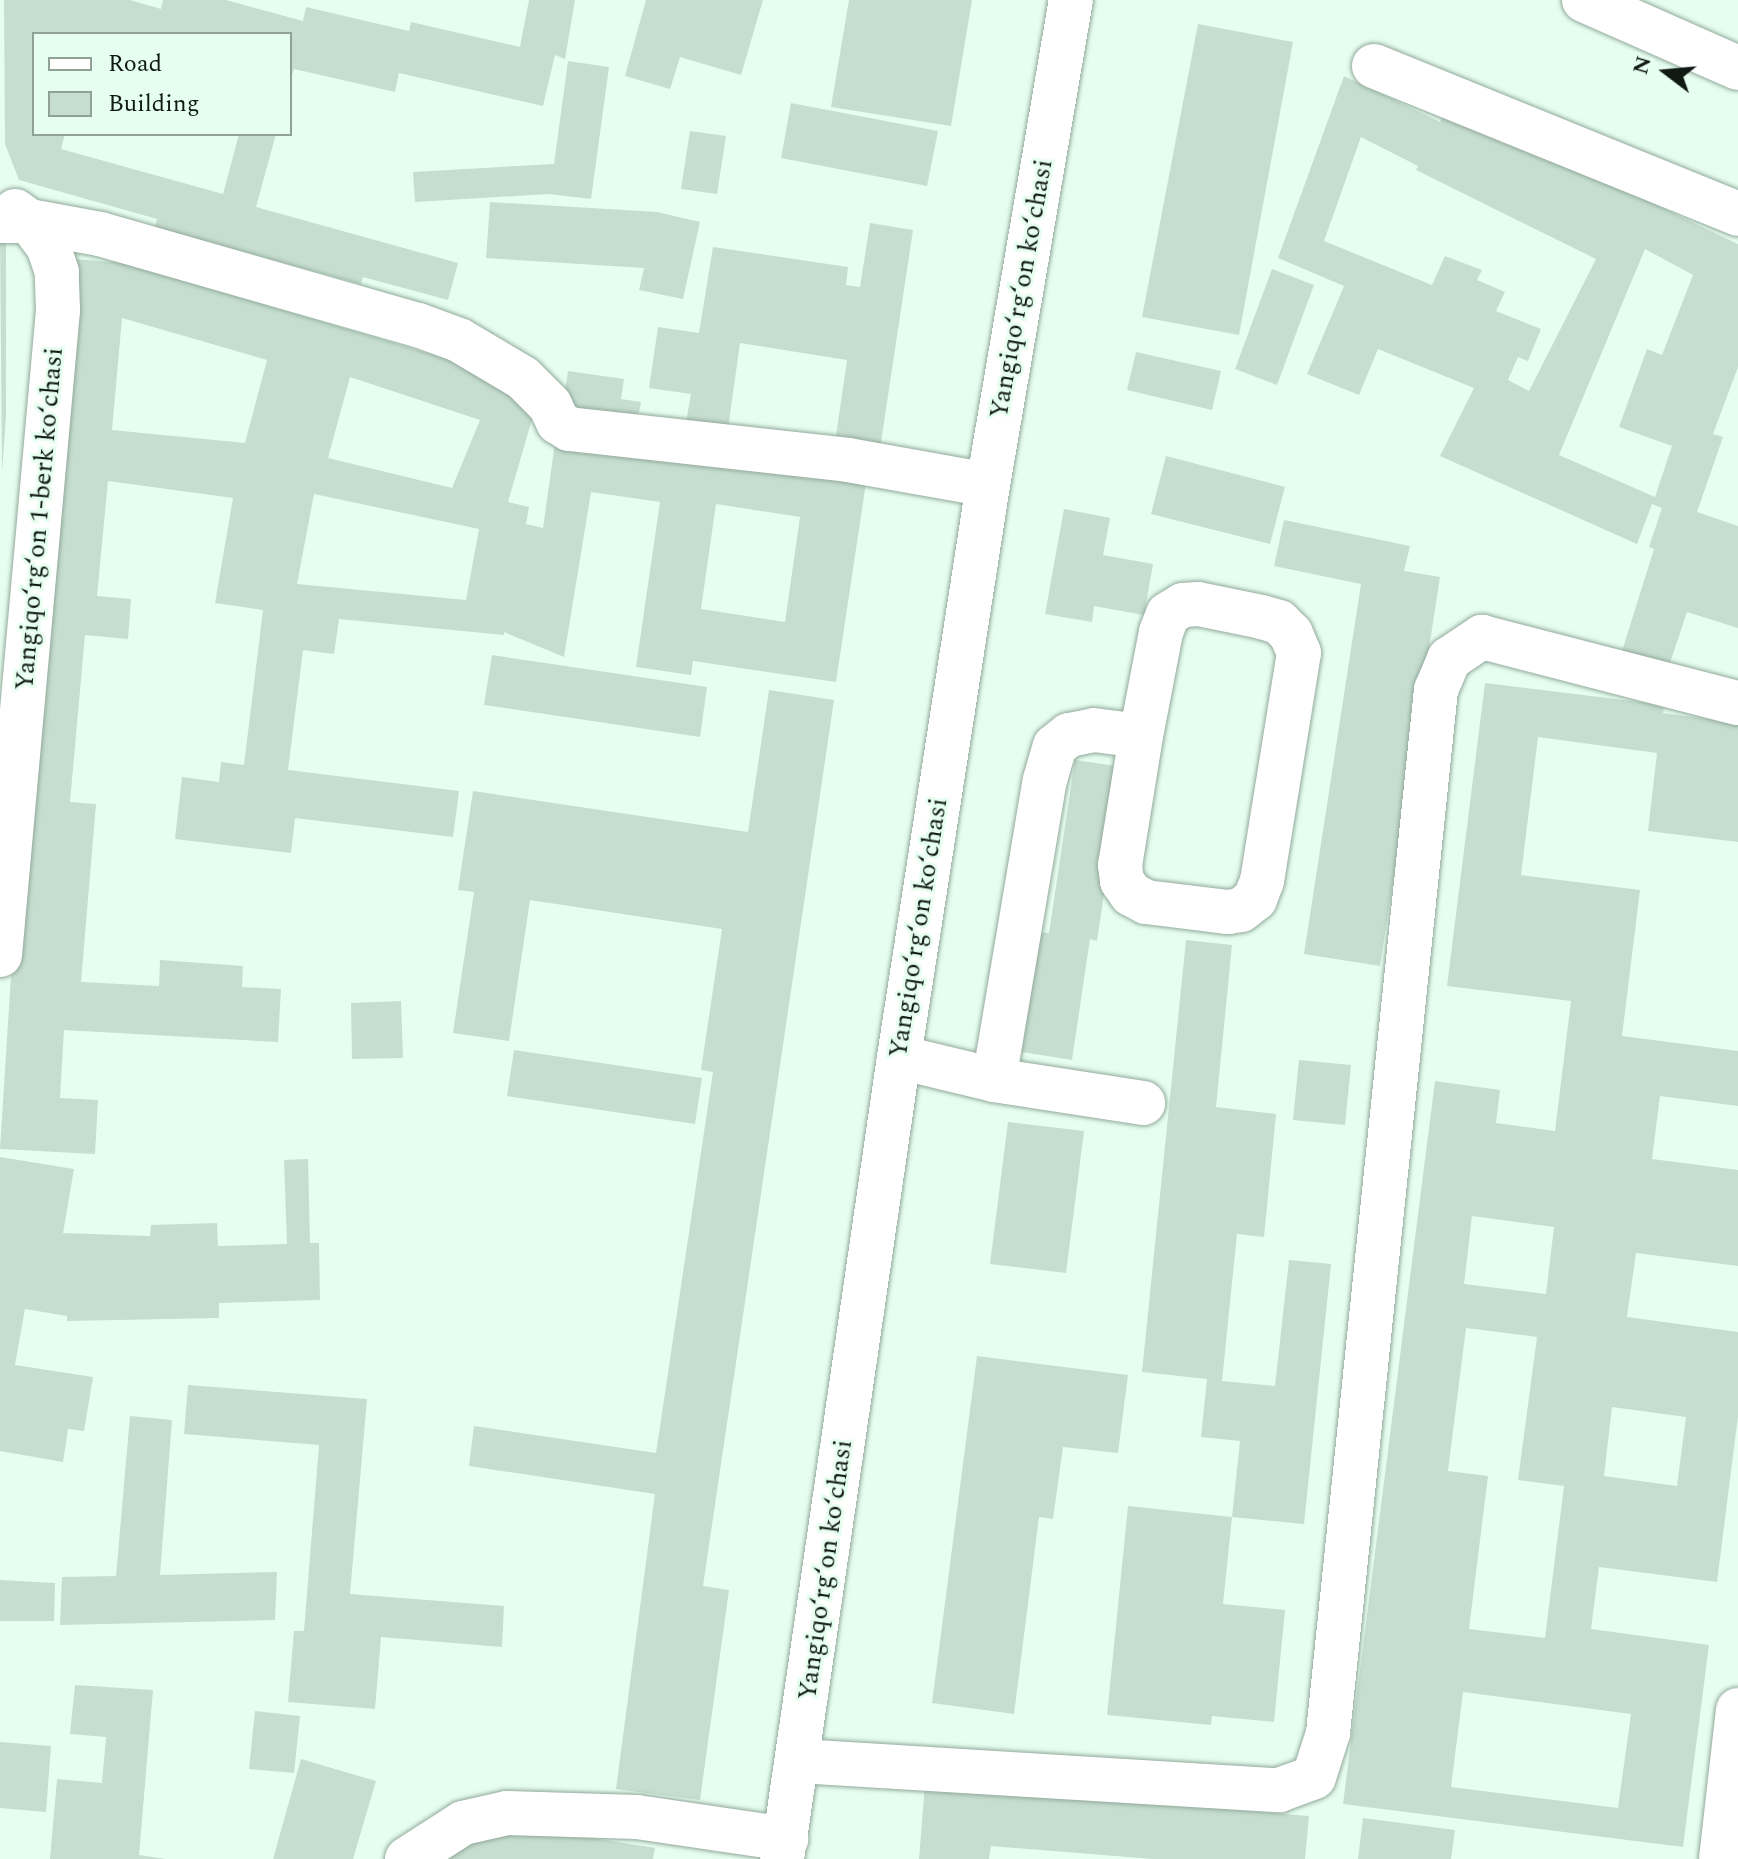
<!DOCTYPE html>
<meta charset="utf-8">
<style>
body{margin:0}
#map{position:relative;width:1738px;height:1859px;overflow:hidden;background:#e6fef0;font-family:Spectral,serif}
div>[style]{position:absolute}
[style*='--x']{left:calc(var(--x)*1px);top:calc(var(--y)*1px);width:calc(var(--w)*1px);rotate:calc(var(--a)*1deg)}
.building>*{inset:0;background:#c6ded0}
.roads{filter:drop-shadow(0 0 2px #92a99b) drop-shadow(0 0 2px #92a99b)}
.minor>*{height:44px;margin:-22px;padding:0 22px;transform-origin:22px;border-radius:22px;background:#fff}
.major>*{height:44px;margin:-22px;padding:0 22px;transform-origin:22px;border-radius:22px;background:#fff}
span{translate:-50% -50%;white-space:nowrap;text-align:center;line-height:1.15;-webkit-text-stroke:6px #e6fef0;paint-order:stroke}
.street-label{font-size:26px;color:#101914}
.legend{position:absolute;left:32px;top:32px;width:260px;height:104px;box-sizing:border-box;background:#e6fef0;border:2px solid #90a298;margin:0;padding:10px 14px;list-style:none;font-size:24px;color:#101914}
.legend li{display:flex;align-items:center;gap:16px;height:40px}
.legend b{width:40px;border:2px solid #90a298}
.north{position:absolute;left:1626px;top:32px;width:80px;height:80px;-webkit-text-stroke:6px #e6fef0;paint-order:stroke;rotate:286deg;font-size:22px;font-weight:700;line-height:32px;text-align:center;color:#101914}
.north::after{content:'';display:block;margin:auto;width:28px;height:36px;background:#101914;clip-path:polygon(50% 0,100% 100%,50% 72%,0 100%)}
</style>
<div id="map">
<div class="building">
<i style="clip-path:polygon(4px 0,130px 0,161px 9px,163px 0,226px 0,303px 21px,306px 7px,409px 31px,411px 22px,520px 47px,529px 0,575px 0,565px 59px,555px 55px,543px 106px,399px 73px,395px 92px,294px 69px,290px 81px,290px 34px,34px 34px,34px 134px,65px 134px,61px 149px,223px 194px,239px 134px,276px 134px,256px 207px,458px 263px,448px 300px,363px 277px,361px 284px,155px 227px,157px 219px,19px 180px,5px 144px)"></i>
<i style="clip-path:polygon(646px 0,763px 0,741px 75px,680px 57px,670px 89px,625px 76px)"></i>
<i style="clip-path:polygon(849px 0,972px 0,951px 126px,831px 107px)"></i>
<i style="clip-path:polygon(1198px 24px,1293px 42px,1239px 335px,1142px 317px)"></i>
<i style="clip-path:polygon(568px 61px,609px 67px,591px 199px,549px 194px,415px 202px,413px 172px,554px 164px)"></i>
<i style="clip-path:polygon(evenodd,1344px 76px,1440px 122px,1448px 106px,1738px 244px,1738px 367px,1713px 434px,1723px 437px,1697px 512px,1738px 526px,1738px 628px,1687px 612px,1669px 666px,1622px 651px,1654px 549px,1649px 547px,1662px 508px,1652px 504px,1637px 544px,1440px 456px,1474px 388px,1378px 349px,1359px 395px,1307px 374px,1344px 286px,1278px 258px,1344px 76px,1361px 137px,1418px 166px,1416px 170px,1596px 259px,1529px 391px,1508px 380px,1518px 357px,1528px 361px,1541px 329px,1496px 311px,1505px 292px,1477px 280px,1482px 270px,1445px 256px,1432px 285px,1324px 241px,1361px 137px,1344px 76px,1645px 249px,1693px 275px,1662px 355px,1647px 349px,1619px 427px,1672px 446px,1655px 497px,1559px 455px,1645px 249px)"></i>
<i style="clip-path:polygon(791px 103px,938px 131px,927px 186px,781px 158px)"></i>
<i style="clip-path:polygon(690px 131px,726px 136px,717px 194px,681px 189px)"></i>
<i style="clip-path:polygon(490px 202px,657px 212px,700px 222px,683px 299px,639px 290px,644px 268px,486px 258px)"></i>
<i style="clip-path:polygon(870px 223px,913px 230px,880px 449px,835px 443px,847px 360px,740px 343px,728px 429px,686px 422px,691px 394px,649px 388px,658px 327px,699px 333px,713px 247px,848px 267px,846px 285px,860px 287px)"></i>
<i style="clip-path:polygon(0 229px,6px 229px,6px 416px,2px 472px)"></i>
<i style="clip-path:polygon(evenodd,74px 259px,124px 263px,491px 372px,537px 402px,508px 502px,529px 507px,526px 524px,543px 528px,556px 436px,867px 476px,836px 682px,693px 661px,691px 675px,636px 667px,660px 502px,591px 492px,564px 657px,504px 632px,504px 635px,339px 619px,334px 654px,303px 650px,288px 770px,459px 791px,453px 837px,295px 818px,291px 853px,175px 839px,182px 777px,219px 782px,221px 762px,244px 765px,263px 610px,215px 603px,233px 498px,108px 481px,97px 596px,131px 599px,128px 639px,85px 635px,70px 802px,96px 804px,81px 982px,159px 986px,160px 960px,243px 966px,242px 987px,281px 989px,278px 1042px,64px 1030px,60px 1098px,98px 1100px,95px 1154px,0 1149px,11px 976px,74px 259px,122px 318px,267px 360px,245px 443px,112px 430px,122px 318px,74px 259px,350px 377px,480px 420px,452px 488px,328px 458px,350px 377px,74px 259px,314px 494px,479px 529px,466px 600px,297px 584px,314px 494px,74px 259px,716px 504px,800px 517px,785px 622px,701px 609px,716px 504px)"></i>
<i style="clip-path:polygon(1272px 269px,1314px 285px,1277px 385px,1235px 369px)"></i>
<i style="clip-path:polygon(1136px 352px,1221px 371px,1212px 410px,1127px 390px)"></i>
<i style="clip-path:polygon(568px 371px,624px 379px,621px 399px,641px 402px,636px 427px,561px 417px)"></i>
<i style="clip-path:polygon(1166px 456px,1285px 487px,1270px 544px,1151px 514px)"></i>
<i style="clip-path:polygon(1064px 509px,1110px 518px,1103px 555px,1153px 564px,1144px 615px,1094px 606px,1092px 622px,1045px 614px)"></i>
<i style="clip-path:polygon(1284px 520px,1410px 546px,1404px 571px,1440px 577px,1380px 966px,1304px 954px,1361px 584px,1274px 566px)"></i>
<i style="clip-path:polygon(492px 655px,707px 687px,700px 737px,484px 705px)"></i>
<i style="clip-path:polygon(evenodd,1485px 683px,1664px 705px,1663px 713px,1738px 723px,1738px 842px,1648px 831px,1657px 753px,1538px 737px,1521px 875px,1640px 890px,1622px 1036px,1738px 1051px,1738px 1106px,1660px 1096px,1652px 1159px,1738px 1170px,1738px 1266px,1636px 1253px,1627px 1317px,1738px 1332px,1738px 1416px,1717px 1582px,1599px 1567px,1591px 1629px,1709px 1645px,1683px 1847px,1343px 1804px,1435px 1081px,1500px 1090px,1496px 1123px,1555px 1131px,1571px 1001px,1447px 986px,1485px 683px,1472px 1216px,1554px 1227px,1546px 1294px,1464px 1284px,1472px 1216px,1485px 683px,1466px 1328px,1537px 1337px,1518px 1480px,1564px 1486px,1545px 1638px,1469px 1629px,1488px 1476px,1448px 1471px,1466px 1328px,1485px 683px,1612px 1407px,1686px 1417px,1677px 1486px,1604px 1476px,1612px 1407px,1485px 683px,1463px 1692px,1631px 1714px,1618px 1808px,1451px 1787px,1463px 1692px)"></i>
<i style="clip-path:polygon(769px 690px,834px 700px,703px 1586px,729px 1590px,700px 1800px,616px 1789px,655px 1494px,469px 1466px,474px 1426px,656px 1453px,713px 1072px,701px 1070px,722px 929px,530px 900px,509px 1041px,453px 1033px,474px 892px,458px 890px,473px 791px,748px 832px)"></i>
<i style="clip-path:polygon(1075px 760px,1123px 767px,1097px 941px,1090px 939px,1072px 1060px,1022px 1052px,1040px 932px,1049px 933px)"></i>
<i style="clip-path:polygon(1186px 940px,1232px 945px,1216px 1107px,1276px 1114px,1264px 1237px,1237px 1234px,1222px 1381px,1275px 1386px,1289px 1260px,1331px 1264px,1304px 1524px,1232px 1517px,1240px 1441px,1201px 1437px,1207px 1379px,1142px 1372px)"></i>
<i style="clip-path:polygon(401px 1001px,403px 1058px,352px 1059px,351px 1003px)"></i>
<i style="clip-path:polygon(514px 1050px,702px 1078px,695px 1124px,507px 1096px)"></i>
<i style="clip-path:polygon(1299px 1060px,1351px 1065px,1345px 1125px,1293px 1120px)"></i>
<i style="clip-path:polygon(1008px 1122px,1084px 1131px,1066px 1273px,990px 1264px)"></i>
<i style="clip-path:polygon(0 1157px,74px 1169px,63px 1233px,150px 1236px,151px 1225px,217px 1223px,218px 1246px,287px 1244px,284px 1160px,308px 1159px,310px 1243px,319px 1243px,320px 1300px,219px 1303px,219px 1318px,67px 1321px,67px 1316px,25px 1309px,15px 1365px,93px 1377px,84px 1431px,68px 1429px,63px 1462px,0 1451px)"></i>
<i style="clip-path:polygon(977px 1356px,1128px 1375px,1118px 1453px,1063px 1447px,1053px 1519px,1039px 1517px,1014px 1714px,932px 1703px)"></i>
<i style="clip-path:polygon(188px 1385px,367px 1399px,350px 1594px,504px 1606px,502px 1647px,381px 1637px,375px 1709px,288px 1702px,294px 1631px,304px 1631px,319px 1445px,184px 1434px)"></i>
<i style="clip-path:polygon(130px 1416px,172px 1420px,160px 1575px,277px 1572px,275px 1620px,60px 1625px,62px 1577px,116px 1576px)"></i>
<i style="clip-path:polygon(1128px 1506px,1232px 1517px,1223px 1604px,1285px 1610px,1274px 1722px,1212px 1716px,1211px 1725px,1107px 1715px)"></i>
<i style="clip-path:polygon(0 1580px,55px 1583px,54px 1621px,0 1621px)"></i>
<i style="clip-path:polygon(75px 1685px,153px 1690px,139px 1855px,166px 1859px,50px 1859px,57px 1779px,102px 1783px,106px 1737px,70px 1734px)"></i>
<i style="clip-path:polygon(255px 1711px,300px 1716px,294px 1773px,249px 1769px)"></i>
<i style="clip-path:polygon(0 1742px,51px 1746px,46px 1812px,0 1808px)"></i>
<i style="clip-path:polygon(301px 1759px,376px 1781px,353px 1859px,273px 1859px)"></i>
<i style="clip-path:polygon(925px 1784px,1309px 1816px,1305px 1859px,1153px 1859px,991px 1846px,989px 1859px,919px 1859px)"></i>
<i style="clip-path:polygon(1363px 1818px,1455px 1830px,1451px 1859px,1358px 1859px)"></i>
<i style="clip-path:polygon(488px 1821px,655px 1848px,653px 1859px,441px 1859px)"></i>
</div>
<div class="roads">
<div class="minor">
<i style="--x:1374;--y:66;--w:393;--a:22.1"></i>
<i style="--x:0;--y:221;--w:29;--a:0"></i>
<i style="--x:29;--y:221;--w:72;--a:10.4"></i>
<i style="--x:100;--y:234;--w:331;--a:16"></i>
<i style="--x:418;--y:325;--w:44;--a:20.1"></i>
<i style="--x:459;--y:340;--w:74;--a:30.7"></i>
<i style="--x:523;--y:378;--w:38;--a:45"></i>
<i style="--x:550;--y:405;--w:19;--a:65"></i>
<i style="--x:558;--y:422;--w:13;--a:32"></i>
<i style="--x:569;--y:429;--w:281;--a:6.3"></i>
<i style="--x:848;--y:460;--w:142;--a:10.1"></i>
<i style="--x:0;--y:955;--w:648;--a:-84.86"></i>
<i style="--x:58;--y:310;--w:38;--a:-92"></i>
<i style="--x:57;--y:272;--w:28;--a:-109"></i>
<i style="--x:48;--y:246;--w:31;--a:-127"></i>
<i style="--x:29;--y:221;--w:17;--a:-144"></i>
<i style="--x:899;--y:1057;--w:98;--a:13.6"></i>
<i style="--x:994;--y:1080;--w:304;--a:-80.4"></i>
<i style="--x:1045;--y:780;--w:35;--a:-74"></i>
<i style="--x:1055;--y:746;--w:18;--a:-38"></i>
<i style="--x:1069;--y:735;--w:25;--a:-11"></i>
<i style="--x:1094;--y:730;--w:47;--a:7.3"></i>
<i style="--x:1141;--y:736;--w:131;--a:99.2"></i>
<i style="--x:1120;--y:865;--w:16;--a:83"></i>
<i style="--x:1122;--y:881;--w:16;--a:55"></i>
<i style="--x:1131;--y:894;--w:17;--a:28"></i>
<i style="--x:1146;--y:902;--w:83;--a:7"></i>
<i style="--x:1228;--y:912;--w:13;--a:-9"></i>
<i style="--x:1241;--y:910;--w:18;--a:-38"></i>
<i style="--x:1255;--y:899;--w:19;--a:-69"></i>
<i style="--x:1262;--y:881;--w:231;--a:-80.8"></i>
<i style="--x:1299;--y:653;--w:21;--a:-113"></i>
<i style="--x:1291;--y:634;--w:17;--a:-135"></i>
<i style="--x:1279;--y:622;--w:18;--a:-164"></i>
<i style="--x:1262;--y:617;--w:65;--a:-168.5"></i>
<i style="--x:1198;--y:604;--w:15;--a:176"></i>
<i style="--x:1183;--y:605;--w:17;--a:149"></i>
<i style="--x:1168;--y:614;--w:19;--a:111"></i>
<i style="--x:1161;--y:632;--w:106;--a:100.9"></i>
<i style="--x:994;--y:1080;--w:151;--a:8.8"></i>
<i style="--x:799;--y:1761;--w:481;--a:3.5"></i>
<i style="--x:1279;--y:1790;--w:37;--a:-20"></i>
<i style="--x:1314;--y:1777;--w:46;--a:-72.3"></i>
<i style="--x:1328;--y:1733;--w:1049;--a:-84.09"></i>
<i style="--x:1436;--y:690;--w:34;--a:-67"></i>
<i style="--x:1449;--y:659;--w:40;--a:-34"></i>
<i style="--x:1482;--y:637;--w:264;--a:14.5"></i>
<i style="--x:407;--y:1859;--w:67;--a:-32.7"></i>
<i style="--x:463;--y:1823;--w:45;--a:-12.8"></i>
<i style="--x:507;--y:1813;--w:130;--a:1.8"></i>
<i style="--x:637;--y:1817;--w:151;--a:8.4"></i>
<i style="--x:782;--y:1859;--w:810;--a:-81.7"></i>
<i style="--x:899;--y:1057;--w:579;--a:-81.16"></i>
<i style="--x:988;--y:485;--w:492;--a:-80.3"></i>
<i style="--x:1721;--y:1859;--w:150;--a:-83.5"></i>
</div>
<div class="major">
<i style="--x:1584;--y:0;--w:168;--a:23.8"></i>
</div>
</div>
<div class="street-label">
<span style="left:1022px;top:289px;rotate:-80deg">Yangiqoʻrgʻon koʻchasi</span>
<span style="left:40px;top:519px;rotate:-85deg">Yangiqoʻrgʻon 1-berk koʻchasi</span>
<span style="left:919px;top:928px;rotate:-81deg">Yangiqoʻrgʻon koʻchasi</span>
<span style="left:826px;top:1570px;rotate:-82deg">Yangiqoʻrgʻon koʻchasi</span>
</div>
<ul class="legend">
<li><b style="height:10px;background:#fff"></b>Road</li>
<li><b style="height:22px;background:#c6ded0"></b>Building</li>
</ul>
<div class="north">N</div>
</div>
